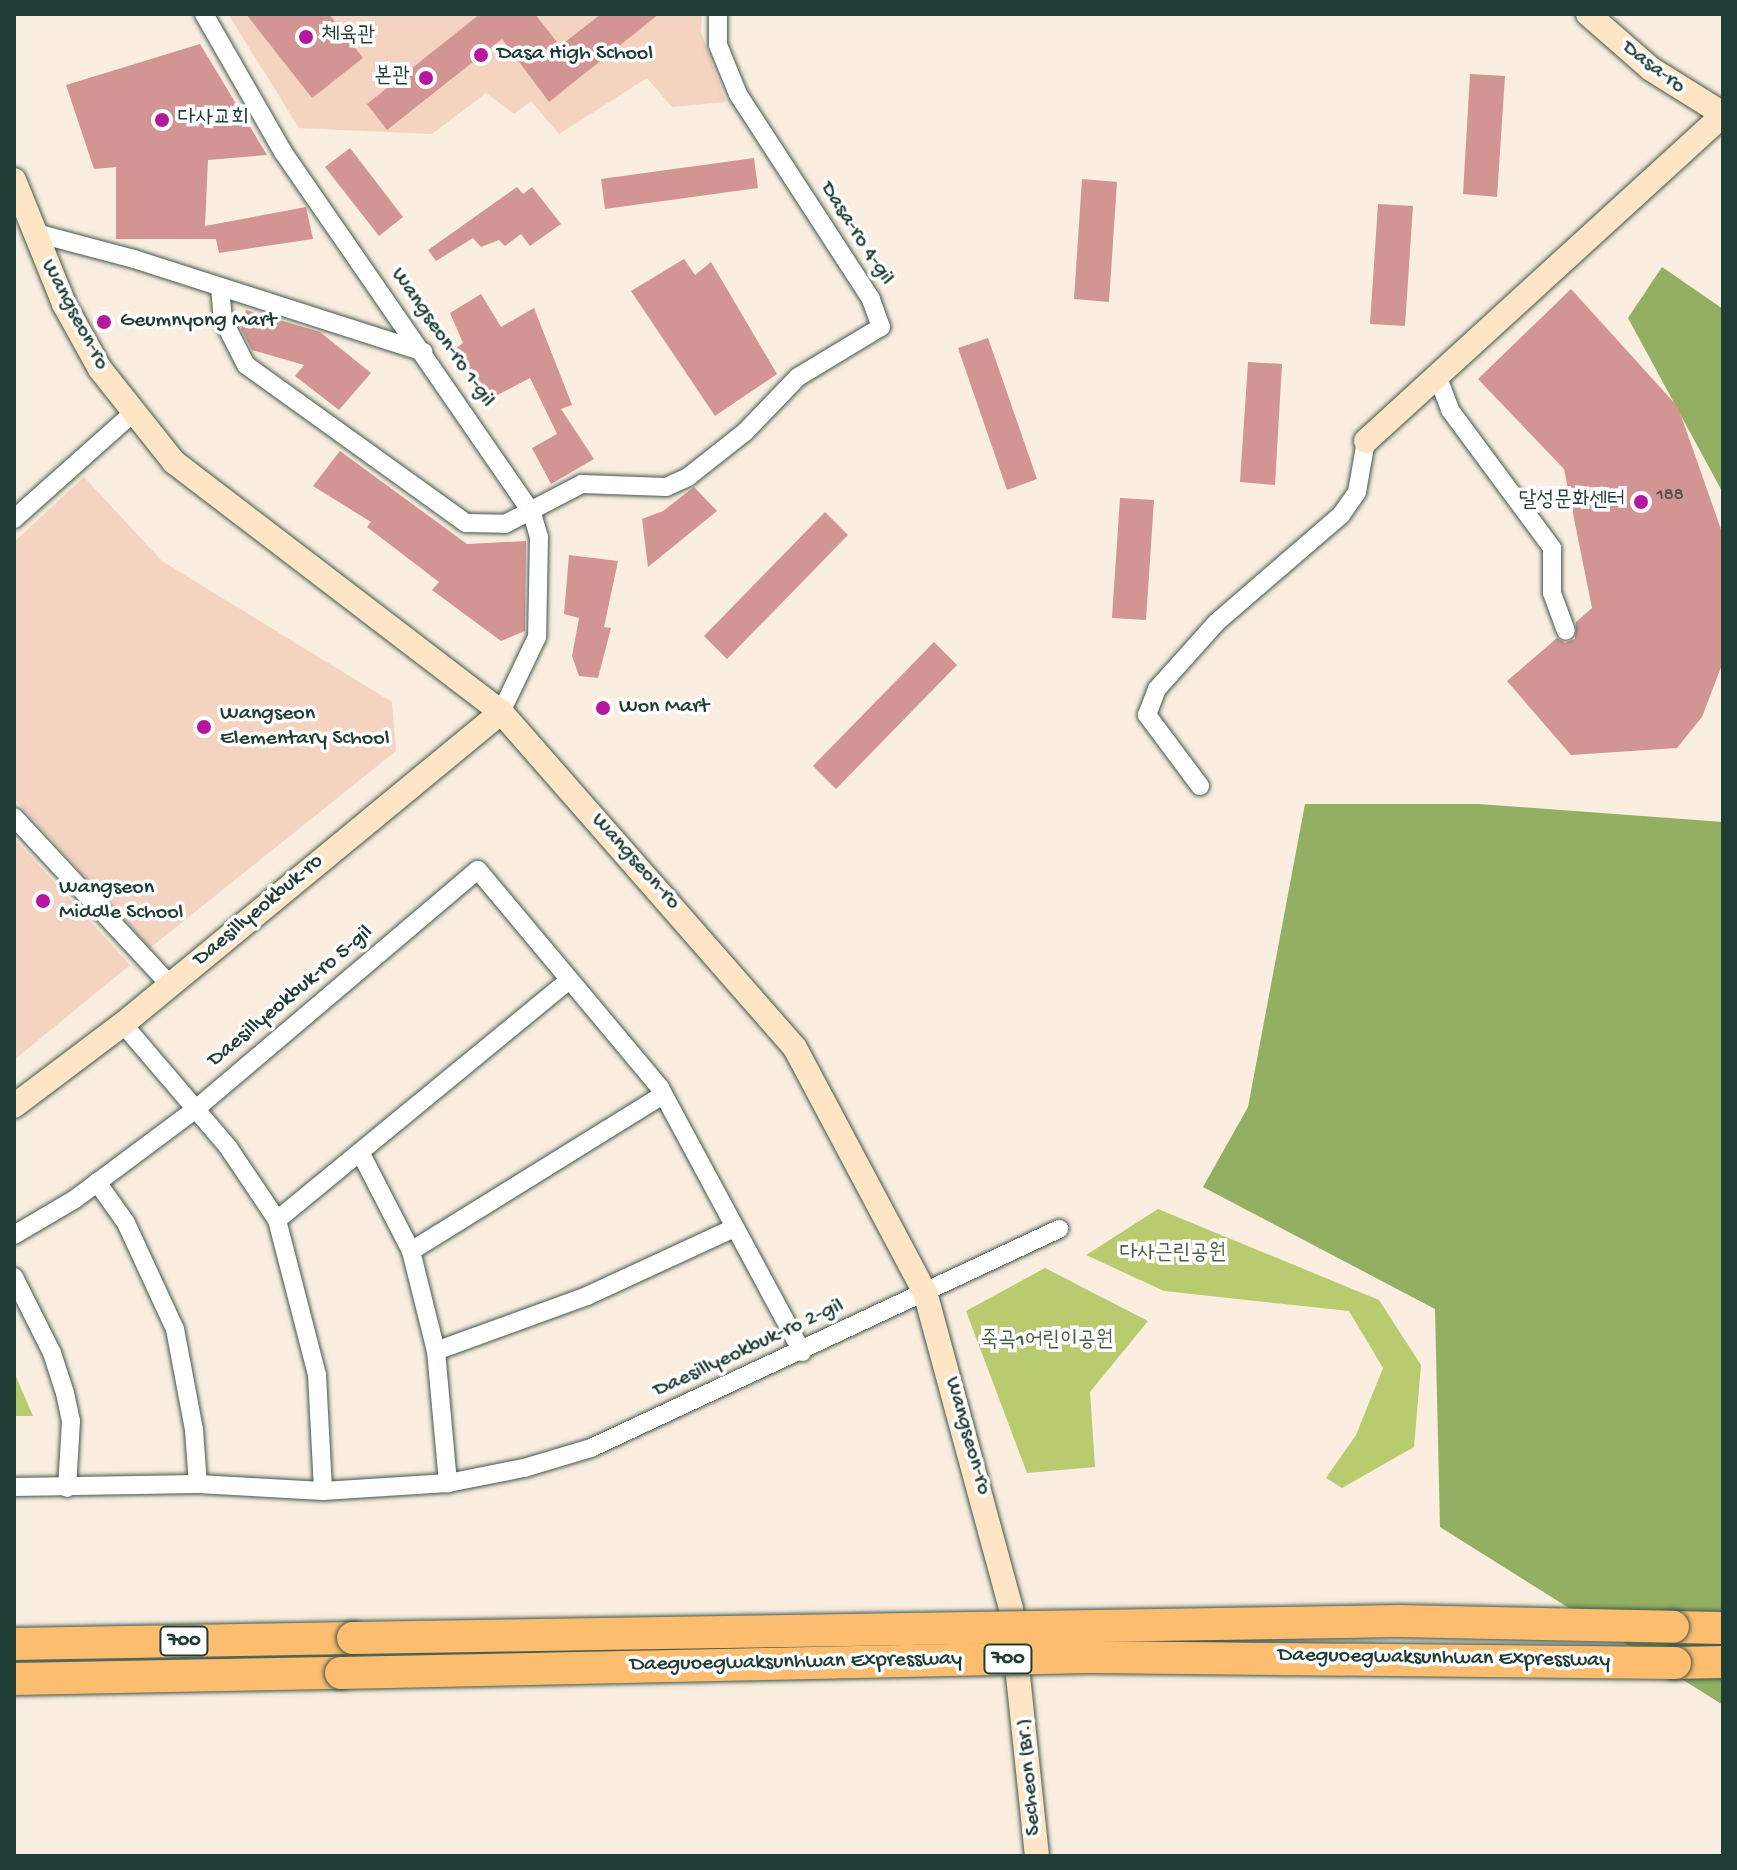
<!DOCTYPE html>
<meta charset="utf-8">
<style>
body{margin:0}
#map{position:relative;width:1737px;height:1870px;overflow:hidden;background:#f9eedf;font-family:"Gochi Hand","Poor Story",sans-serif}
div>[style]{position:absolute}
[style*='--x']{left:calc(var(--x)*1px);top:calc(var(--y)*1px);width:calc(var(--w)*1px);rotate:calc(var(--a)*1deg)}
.built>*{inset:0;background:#f5d3c1}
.green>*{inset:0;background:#b9cb6f}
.forest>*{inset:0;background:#92af62}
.building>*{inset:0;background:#d29593}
.roads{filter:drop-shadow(0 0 2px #40584e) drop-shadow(0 0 2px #40584e)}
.street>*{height:18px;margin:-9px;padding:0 9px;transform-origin:9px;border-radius:9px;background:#fff}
.secondary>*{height:24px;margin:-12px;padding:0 12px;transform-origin:12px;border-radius:12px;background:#fee5c5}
.highway>*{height:32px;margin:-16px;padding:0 16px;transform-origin:16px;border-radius:16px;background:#fcbd6f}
.bridges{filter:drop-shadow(0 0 2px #40584e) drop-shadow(0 0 2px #40584e)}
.highway-bridge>*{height:32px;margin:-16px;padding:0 16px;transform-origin:16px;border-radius:16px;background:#fcbd6f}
.dots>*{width:22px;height:22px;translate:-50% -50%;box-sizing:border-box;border:4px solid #fff;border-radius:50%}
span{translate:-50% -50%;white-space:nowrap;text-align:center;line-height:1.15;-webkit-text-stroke:7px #fff;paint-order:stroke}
.number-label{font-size:18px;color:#4c534c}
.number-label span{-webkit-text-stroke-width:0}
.shield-label span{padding:2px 6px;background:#fff;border:2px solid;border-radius:6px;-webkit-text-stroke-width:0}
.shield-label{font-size:20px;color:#1f3d34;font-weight:700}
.poi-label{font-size:22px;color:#1f3d34}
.left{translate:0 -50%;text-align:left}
.right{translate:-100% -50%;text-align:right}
.street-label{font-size:22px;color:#1f3d34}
.park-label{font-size:22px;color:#466043}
.frame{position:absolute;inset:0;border:16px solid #1f3d34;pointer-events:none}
</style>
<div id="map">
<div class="built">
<i style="clip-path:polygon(228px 14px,702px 14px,701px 32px,726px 102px,672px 107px,647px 78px,559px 134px,531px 101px,514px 114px,486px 93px,432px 134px,299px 128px)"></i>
<i style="clip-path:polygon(84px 477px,162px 561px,392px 702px,396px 751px,150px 948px,14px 798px,14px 542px)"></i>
<i style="clip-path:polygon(14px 838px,130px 965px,14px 1060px)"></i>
</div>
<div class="green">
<i style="clip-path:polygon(1158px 1209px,1379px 1300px,1421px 1365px,1414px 1447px,1342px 1488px,1326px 1478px,1356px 1435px,1383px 1368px,1349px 1311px,1164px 1291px,1086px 1255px)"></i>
<i style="clip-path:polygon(1045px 1268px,1148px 1321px,1090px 1392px,1095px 1467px,1027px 1473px,966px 1311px)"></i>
<i style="clip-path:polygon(14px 1372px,33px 1416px,14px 1416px)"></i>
</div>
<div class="forest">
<i style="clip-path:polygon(1662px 267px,1723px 309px,1723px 493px,1628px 318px)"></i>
<i style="clip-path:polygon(1305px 804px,1479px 804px,1723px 822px,1723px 1705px,1440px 1527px,1435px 1309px,1203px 1187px,1248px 1107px)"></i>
</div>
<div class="building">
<i style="clip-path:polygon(246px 14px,329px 14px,363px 58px,312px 98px)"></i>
<i style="clip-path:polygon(480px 14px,535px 14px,560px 46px,601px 14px,659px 14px,549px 102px,502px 39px,387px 130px,367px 104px)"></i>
<i style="clip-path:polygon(200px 44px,267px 155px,208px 160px,205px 226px,306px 207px,313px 239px,219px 253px,216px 239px,116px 239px,116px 167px,94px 169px,66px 85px)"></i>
<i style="clip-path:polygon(1470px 74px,1505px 76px,1497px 197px,1463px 194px)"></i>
<i style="clip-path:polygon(350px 148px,403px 217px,379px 236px,325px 167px)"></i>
<i style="clip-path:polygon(754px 158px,758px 188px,605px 209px,601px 179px)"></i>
<i style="clip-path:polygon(1082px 179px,1117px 182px,1109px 302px,1074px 299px)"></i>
<i style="clip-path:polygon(517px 187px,523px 194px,532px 187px,561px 224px,530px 246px,521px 234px,505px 246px,499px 240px,481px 247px,473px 238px,436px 261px,428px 250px)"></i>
<i style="clip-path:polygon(1378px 204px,1413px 206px,1405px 326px,1370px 324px)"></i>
<i style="clip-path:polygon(684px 259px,695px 275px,711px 262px,777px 374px,715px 416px,631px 291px)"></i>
<i style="clip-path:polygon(1571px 289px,1678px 407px,1723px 535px,1723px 662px,1702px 717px,1677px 748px,1571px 755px,1507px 681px,1557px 638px,1565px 643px,1575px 639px,1576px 622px,1592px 608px,1564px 469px,1478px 379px)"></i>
<i style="clip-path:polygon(481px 294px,501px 327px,534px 308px,572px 405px,561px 409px,594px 459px,551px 484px,532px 448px,557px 434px,530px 378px,484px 402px,454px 350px,463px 343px,450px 313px)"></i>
<i style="clip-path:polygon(246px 310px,320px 332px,371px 373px,339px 410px,295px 376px,304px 365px,252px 350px,241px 329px)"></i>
<i style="clip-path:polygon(988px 338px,1037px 479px,1007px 490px,958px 348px)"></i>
<i style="clip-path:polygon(1248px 362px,1282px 364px,1275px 485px,1240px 482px)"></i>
<i style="clip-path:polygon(340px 451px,467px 544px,526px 541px,525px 631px,501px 641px,432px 590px,439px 582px,367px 527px,371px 522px,313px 486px)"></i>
<i style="clip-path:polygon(694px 487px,717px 511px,648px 567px,642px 519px,663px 511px)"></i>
<i style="clip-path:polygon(1120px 498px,1154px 500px,1146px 620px,1112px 618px)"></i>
<i style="clip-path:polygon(825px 512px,848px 535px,727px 659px,704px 636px)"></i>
<i style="clip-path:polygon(569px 555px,618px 561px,604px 627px,611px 628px,598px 678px,579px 676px,572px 656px,579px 618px,564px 614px)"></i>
<i style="clip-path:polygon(934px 642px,957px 665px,836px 789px,813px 766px)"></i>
</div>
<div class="roads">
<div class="street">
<i style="--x:204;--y:14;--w:159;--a:60.2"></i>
<i style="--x:283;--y:152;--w:439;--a:55.4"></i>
<i style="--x:532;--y:513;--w:25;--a:74"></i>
<i style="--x:539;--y:537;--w:100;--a:91.1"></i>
<i style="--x:537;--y:637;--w:83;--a:115.6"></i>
<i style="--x:32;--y:232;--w:106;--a:14.8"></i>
<i style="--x:134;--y:259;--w:304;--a:17.8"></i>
<i style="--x:220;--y:287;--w:33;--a:85"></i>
<i style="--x:223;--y:320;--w:51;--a:62.9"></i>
<i style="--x:246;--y:365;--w:271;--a:35.7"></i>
<i style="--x:466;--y:523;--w:39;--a:1"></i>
<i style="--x:505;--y:524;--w:87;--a:-27.5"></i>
<i style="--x:582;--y:484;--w:84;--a:2"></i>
<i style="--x:666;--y:487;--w:24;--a:-24"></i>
<i style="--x:688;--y:477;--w:73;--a:-38.3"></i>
<i style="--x:745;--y:432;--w:76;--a:-46.1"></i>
<i style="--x:798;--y:377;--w:97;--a:-31.1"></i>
<i style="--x:881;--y:327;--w:30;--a:-110"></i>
<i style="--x:871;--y:299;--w:244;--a:-123"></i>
<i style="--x:738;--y:94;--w:53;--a:-112.2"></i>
<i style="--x:718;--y:45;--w:31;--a:-90"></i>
<i style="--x:1438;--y:378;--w:34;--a:69"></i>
<i style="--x:1450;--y:410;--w:172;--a:53.5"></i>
<i style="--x:1552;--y:548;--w:45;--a:90"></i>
<i style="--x:1552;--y:593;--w:40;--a:69.8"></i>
<i style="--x:14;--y:519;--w:158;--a:-41.7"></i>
<i style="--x:1200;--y:786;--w:89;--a:-126.7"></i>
<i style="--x:1147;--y:715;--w:28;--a:-69"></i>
<i style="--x:1157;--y:689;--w:90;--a:-48.2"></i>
<i style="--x:1217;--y:622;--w:164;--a:-40.8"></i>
<i style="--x:1341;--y:515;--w:28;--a:-55"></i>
<i style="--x:1357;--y:492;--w:52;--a:-80"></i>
<i style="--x:14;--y:817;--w:229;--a:47.1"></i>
<i style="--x:123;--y:1024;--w:162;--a:49.5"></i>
<i style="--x:228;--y:1147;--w:88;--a:56.1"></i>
<i style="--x:277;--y:1220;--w:160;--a:75.5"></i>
<i style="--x:317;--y:1375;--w:116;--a:87"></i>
<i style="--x:360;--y:1152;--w:111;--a:62.7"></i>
<i style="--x:411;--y:1251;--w:103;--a:76"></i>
<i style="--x:436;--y:1351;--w:133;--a:84.8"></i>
<i style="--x:97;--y:1182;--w:50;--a:54.7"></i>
<i style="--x:126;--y:1223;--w:117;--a:65.2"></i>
<i style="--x:175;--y:1329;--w:103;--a:79.3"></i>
<i style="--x:194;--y:1430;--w:54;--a:85.8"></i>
<i style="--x:277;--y:1220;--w:378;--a:-39.4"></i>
<i style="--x:14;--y:1235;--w:71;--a:-30.5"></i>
<i style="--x:75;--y:1199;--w:152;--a:-36.7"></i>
<i style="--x:197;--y:1108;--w:368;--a:-40.3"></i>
<i style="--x:478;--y:870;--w:284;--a:50.1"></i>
<i style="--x:660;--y:1088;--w:300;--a:61.7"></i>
<i style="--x:411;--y:1251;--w:296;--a:-31.8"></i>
<i style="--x:14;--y:1277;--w:85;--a:63.4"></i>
<i style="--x:52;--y:1353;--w:42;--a:72"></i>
<i style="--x:65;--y:1393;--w:29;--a:78"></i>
<i style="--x:71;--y:1421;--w:67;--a:93.4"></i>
<i style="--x:436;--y:1351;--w:161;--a:-20"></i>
<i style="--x:587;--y:1296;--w:162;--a:-24.8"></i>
<i style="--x:14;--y:1487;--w:184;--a:-0.9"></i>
<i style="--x:198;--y:1484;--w:125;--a:3.2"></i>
<i style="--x:323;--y:1491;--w:125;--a:-3.7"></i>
<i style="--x:448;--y:1483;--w:77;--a:-11.2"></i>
<i style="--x:524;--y:1468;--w:70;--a:-16.6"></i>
<i style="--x:591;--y:1448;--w:517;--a:-25.08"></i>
</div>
<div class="secondary">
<i style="--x:1588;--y:14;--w:84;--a:41.1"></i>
<i style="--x:1651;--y:69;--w:85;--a:32"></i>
<i style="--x:14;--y:180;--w:134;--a:68"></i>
<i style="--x:64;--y:304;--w:74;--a:61"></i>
<i style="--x:100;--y:369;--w:119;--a:51.5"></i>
<i style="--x:174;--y:462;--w:412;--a:37.4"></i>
<i style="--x:501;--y:712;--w:446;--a:48.8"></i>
<i style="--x:795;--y:1048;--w:276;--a:62"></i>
<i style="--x:925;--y:1292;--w:328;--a:74.8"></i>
<i style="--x:1011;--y:1609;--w:248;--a:84"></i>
<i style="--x:1366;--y:441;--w:483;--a:-42.4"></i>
<i style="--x:14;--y:1106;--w:136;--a:-37"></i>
<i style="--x:123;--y:1024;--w:490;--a:-39.5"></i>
</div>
<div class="highway">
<i style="--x:1673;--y:1627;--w:50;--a:1.1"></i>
<i style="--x:14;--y:1644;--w:339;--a:-1"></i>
<i style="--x:1675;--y:1663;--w:48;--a:-1.2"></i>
<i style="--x:14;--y:1679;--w:327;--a:-1.1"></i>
</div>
</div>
<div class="bridges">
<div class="highway-bridge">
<i style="--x:353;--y:1638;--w:1045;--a:-0.93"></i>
<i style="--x:1398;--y:1621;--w:275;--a:1.2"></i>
<i style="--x:341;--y:1673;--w:749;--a:-1.22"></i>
<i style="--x:1090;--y:1657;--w:585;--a:0.59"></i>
</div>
</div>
<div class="dots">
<i style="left:306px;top:37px;background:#b5179e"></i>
<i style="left:481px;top:55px;background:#b5179e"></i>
<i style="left:426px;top:78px;background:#b5179e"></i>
<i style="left:162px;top:120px;background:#b5179e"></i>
<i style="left:104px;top:322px;background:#b5179e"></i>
<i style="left:1641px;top:502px;background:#b5179e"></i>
<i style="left:603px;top:708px;background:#b5179e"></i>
<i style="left:204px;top:727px;background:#b5179e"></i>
<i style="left:43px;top:901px;background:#b5179e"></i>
</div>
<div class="number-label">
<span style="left:1670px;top:496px">188</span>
</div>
<div class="shield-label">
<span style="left:184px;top:1641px">700</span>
<span style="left:1008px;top:1659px">700</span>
</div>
<div class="poi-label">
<span class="left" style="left:322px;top:37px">체육관</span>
<span class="left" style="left:497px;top:55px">Dasa High School</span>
<span class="right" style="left:410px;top:78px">본관</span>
<span class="left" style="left:178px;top:120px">다사교회</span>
<span class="left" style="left:120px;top:322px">Geumnyong Mart</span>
<span class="right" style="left:1625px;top:502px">달성문화센터</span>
<span class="left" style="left:619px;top:708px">Won Mart</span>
<span class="left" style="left:220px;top:727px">Wangseon<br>Elementary School</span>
<span class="left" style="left:59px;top:901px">Wangseon<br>Middle School</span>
</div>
<div class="street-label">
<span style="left:1653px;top:68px;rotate:37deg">Dasa-ro</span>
<span style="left:856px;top:234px;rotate:57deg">Dasa-ro 4-gil</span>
<span style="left:74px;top:315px;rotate:62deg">Wangseon-ro</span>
<span style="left:442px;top:338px;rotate:55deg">Wangseon-ro 1-gil</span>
<span style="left:635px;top:862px;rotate:48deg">Wangseon-ro</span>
<span style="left:259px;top:911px;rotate:-40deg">Daesillyeokbuk-ro</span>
<span style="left:291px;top:997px;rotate:-40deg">Daesillyeokbuk-ro 5-gil</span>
<span style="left:749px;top:1349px;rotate:-25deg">Daesillyeokbuk-ro 2-gil</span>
<span style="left:967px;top:1436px;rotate:74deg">Wangseon-ro</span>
<span style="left:1444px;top:1659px;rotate:1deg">Daeguoegwaksunhwan Expressway</span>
<span style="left:796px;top:1663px;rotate:-1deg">Daeguoegwaksunhwan Expressway</span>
<span style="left:1030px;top:1777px;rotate:-95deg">Secheon (Br.)</span>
</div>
<div class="park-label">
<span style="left:1173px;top:1255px">다사근린공원</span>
<span style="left:1047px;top:1342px">죽곡1어린이공원</span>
</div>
<div class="frame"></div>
</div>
